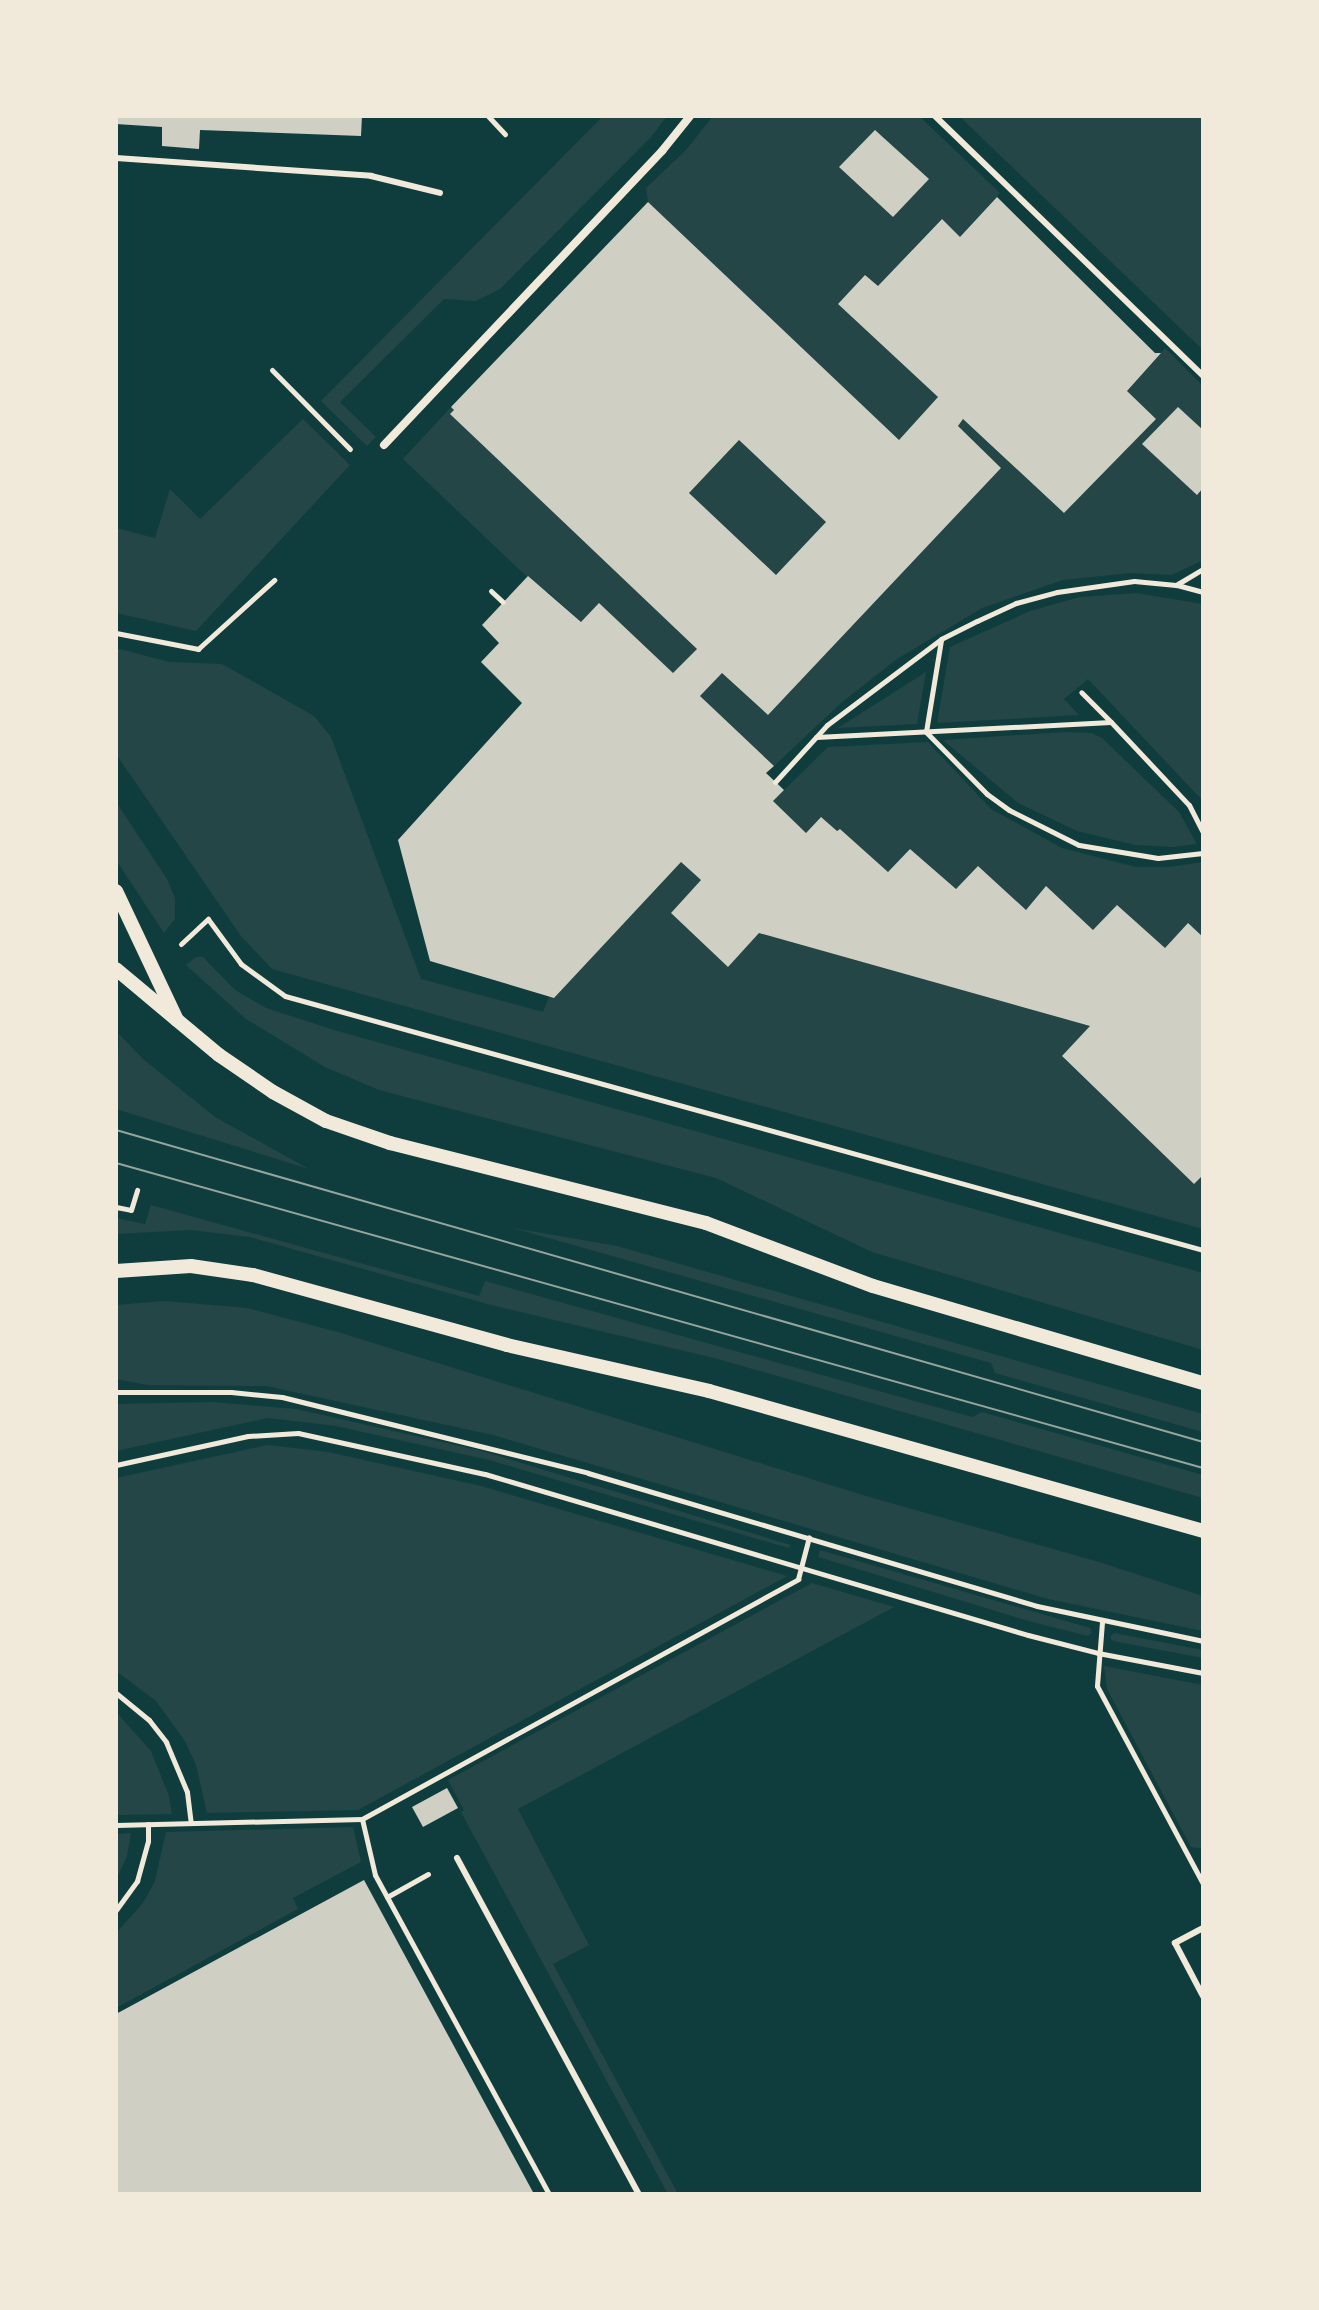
<!DOCTYPE html>
<style>
body{margin:0}
#map{position:relative;width:1319px;height:2310px;overflow:hidden;background:#0f3d3e;font-family:"Titillium Web",sans-serif}
div>[style]{position:absolute}
[style*='--x']{left:calc(var(--x)*1px);top:calc(var(--y)*1px);width:calc(var(--w)*1px);rotate:calc(var(--a)*1deg)}
.green>*{inset:0;background:#244646}
.building>*{inset:0;background:#cfcfc3}
.path>*{height:5px;margin:-2.5px;padding:0 2.5px;transform-origin:2.5px;border-radius:2.5px;background:#f1e9da}
.service>*{height:6px;margin:-3px;padding:0 3px;transform-origin:3px;border-radius:3px;background:#f1e9da}
.minor>*{height:8px;margin:-4px;padding:0 4px;transform-origin:4px;border-radius:4px;background:#f1e9da}
.tertiary>*{height:14px;margin:-7px;padding:0 7px;transform-origin:7px;border-radius:7px;background:#f1e9da}
.tram>*{height:2px;margin:-1px;padding:0 1px;transform-origin:1px;border-radius:1px;background:#97a49c}
span{translate:-50% -50%;white-space:nowrap;text-align:center;line-height:1.15;-webkit-text-stroke:6px #f1e9da;paint-order:stroke}
.frame{position:absolute;inset:0;border:118px solid #f1e9da;pointer-events:none}
</style>
<div id="map">
<div class="green">
<i style="clip-path:polygon(603px 116px,667px 116px,651px 137px,500px 289px,476px 301px,444px 299px,340px 402px,376px 437px,367px 446px,321px 401px)"></i>
<i style="clip-path:polygon(713px 116px,919px 116px,1000px 193px,960px 237px,941px 219px,878px 286px,865px 275px,838px 304px,938px 397px,899px 440px,648px 202px,646px 188px,686px 150px)"></i>
<i style="clip-path:polygon(959px 116px,1203px 116px,1203px 350px)"></i>
<i style="clip-path:polygon(1165px 348px,1203px 386px,1197px 494px,1203px 488px,1203px 560px,1172px 575px,1130px 573px,1063px 580px,982px 608px,897px 659px,841px 703px,774px 766px,700px 696px,722px 673px,768px 715px,1001px 468px,958px 426px,963px 419px,1064px 513px,1156px 419px,1127px 391px)"></i>
<i style="clip-path:polygon(451px 407px,454px 410px,451px 414px,697px 649px,673px 673px,581px 622px,548px 592px,545px 594px,403px 459px)"></i>
<i style="clip-path:polygon(303px 419px,350px 465px,196px 631px,116px 613px,116px 528px,155px 538px,170px 489px,200px 519px)"></i>
<i style="clip-path:polygon(739px 440px,826px 522px,776px 575px,689px 493px)"></i>
<i style="clip-path:polygon(1136px 593px,1203px 604px,1203px 801px,1088px 679px,1064px 699px,1079px 715px,937px 723px,950px 647px,1030px 611px,1080px 597px)"></i>
<i style="clip-path:polygon(116px 648px,169px 662px,222px 664px,314px 716px,331px 737px,421px 979px,543px 1012px,549px 997px,681px 862px,701px 880px,671px 913px,728px 966px,759px 933px,1090px 1026px,1062px 1057px,1194px 1184px,1203px 1175px,1203px 1229px,272px 969px,241px 936px,116px 754px)"></i>
<i style="clip-path:polygon(926px 672px,917px 724px,838px 728px)"></i>
<i style="clip-path:polygon(1066px 732px,1092px 733px,1102px 738px,1179px 812px,1197px 844px,1173px 847px,1135px 845px,1077px 831px,1018px 803px,943px 740px)"></i>
<i style="clip-path:polygon(928px 742px,991px 809px,1062px 848px,1136px 867px,1169px 867px,1203px 862px,1203px 937px,1188px 924px,1165px 948px,1093px 930px,1046px 887px,1026px 910px,978px 866px,956px 889px,910px 849px,888px 872px,840px 829px,837px 831px,820px 817px,806px 833px,773px 801px,828px 747px)"></i>
<i style="clip-path:polygon(116px 802px,167px 879px,175px 898px,175px 919px,164px 933px,116px 860px)"></i>
<i style="clip-path:polygon(196px 957px,203px 957px,235px 990px,266px 1008px,334px 1030px,1203px 1273px,1203px 1350px,872px 1252px,716px 1178px,379px 1090px,325px 1067px,246px 1019px,186px 965px)"></i>
<i style="clip-path:polygon(119px 1034px,143px 1059px,215px 1117px,309px 1169px,116px 1109px)"></i>
<i style="clip-path:polygon(151px 1205px,479px 1296px,485px 1281px,972px 1417px,982px 1412px,1203px 1475px,1203px 1498px,718px 1359px,491px 1305px,250px 1237px,190px 1230px,116px 1234px,116px 1218px,145px 1224px)"></i>
<i style="clip-path:polygon(513px 1228px,617px 1246px,1203px 1414px,1203px 1432px,995px 1373px,991px 1363px)"></i>
<i style="clip-path:polygon(164px 1301px,247px 1308px,341px 1333px,866px 1496px,1099px 1562px,1203px 1596px,1203px 1631px,1048px 1599px,493px 1435px,266px 1386px,147px 1385px,116px 1379px,116px 1305px)"></i>
<i style="clip-path:polygon(212px 1402px,296px 1409px,482px 1451px,791px 1545px,788px 1548px,489px 1460px,336px 1426px,268px 1418px,116px 1451px,116px 1404px)"></i>
<i style="clip-path:polygon(268px 1445px,328px 1452px,481px 1486px,787px 1576px,358px 1810px,207px 1813px,196px 1765px,185px 1741px,156px 1701px,116px 1671px,116px 1478px)"></i>
<i style="clip-path:polygon(820px 1550px,1090px 1628px,1092px 1633px,1088px 1636px,1032px 1622px,818px 1557px)"></i>
<i style="clip-path:polygon(812px 1583px,894px 1607px,518px 1809px,589px 1945px,553px 1964px,678px 2194px,668px 2194px,461px 1812px,464px 1810px,448px 1780px)"></i>
<i style="clip-path:polygon(1114px 1633px,1203px 1650px,1203px 1658px,1113px 1641px,1110px 1637px)"></i>
<i style="clip-path:polygon(1104px 1666px,1203px 1685px,1203px 1849px,1191px 1847px,1107px 1689px)"></i>
<i style="clip-path:polygon(116px 1712px,151px 1751px,169px 1796px,172px 1814px,116px 1815px)"></i>
<i style="clip-path:polygon(353px 1827px,361px 1862px,293px 1898px,298px 1909px,116px 2008px,116px 1933px,143px 1903px,155px 1881px,166px 1832px)"></i>
<i style="clip-path:polygon(131px 1833px,127px 1856px,116px 1880px,116px 1834px)"></i>
</div>
<div class="building">
<i style="clip-path:polygon(116px 116px,362px 116px,361px 136px,200px 130px,199px 149px,162px 146px,162px 127px,116px 124px)"></i>
<i style="clip-path:polygon(875px 130px,929px 179px,893px 217px,839px 167px)"></i>
<i style="clip-path:polygon(evenodd,997px 197px,1155px 353px,1161px 353px,1127px 391px,1156px 419px,1064px 513px,963px 419px,958px 426px,1001px 468px,768px 715px,722px 673px,700px 696px,774px 766px,766px 773px,784px 790px,773px 801px,806px 833px,821px 817px,837px 831px,840px 829px,888px 872px,910px 849px,956px 889px,978px 866px,1026px 910px,1046px 886px,1093px 930px,1117px 905px,1165px 948px,1188px 923px,1203px 937px,1203px 1175px,1194px 1184px,1062px 1056px,1090px 1026px,759px 933px,728px 967px,671px 913px,701px 880px,681px 862px,554px 998px,430px 961px,398px 840px,522px 703px,481px 662px,499px 643px,482px 625px,528px 576px,581px 622px,599px 603px,673px 673px,697px 649px,450px 414px,454px 410px,451px 407px,648px 202px,899px 440px,938px 397px,838px 304px,865px 275px,878px 286px,942px 219px,960px 237px,997px 197px,739px 440px,826px 522px,776px 575px,689px 493px,739px 440px)"></i>
<i style="clip-path:polygon(1178px 407px,1203px 430px,1203px 488px,1197px 495px,1142px 444px)"></i>
<i style="clip-path:polygon(447px 1788px,458px 1808px,423px 1827px,412px 1807px)"></i>
<i style="clip-path:polygon(364px 1880px,534px 2194px,116px 2194px,116px 2014px)"></i>
</div>
<div class="path">
<i style="--x:488;--y:116;--w:25;--a:47"></i>
<i style="--x:272;--y:370;--w:111;--a:45.4"></i>
<i style="--x:1177;--y:585;--w:27;--a:15"></i>
<i style="--x:491;--y:591;--w:16;--a:43"></i>
<i style="--x:116;--y:633;--w:84;--a:11"></i>
<i style="--x:198;--y:649;--w:103;--a:-42.2"></i>
<i style="--x:941;--y:640;--w:93;--a:99.3"></i>
<i style="--x:926;--y:732;--w:87;--a:45.5"></i>
<i style="--x:987;--y:794;--w:27;--a:36"></i>
<i style="--x:1009;--y:810;--w:78;--a:26.6"></i>
<i style="--x:1079;--y:845;--w:80;--a:9.3"></i>
<i style="--x:1158;--y:858;--w:45;--a:-6.3"></i>
<i style="--x:1111;--y:722;--w:114;--a:46.8"></i>
<i style="--x:1189;--y:805;--w:30;--a:63"></i>
<i style="--x:816;--y:737;--w:295;--a:-2.9"></i>
<i style="--x:1111;--y:722;--w:42;--a:-135"></i>
<i style="--x:775;--y:782;--w:77;--a:-47.6"></i>
<i style="--x:827;--y:725;--w:143;--a:-37"></i>
<i style="--x:941;--y:639;--w:40;--a:-26.6"></i>
<i style="--x:977;--y:621;--w:43;--a:-24.8"></i>
<i style="--x:1016;--y:603;--w:42;--a:-15"></i>
<i style="--x:1057;--y:592;--w:78;--a:-8.1"></i>
<i style="--x:1134;--y:581;--w:42;--a:5.4"></i>
<i style="--x:1176;--y:585;--w:31;--a:-31"></i>
<i style="--x:181;--y:944;--w:37;--a:-43"></i>
<i style="--x:208;--y:919;--w:56;--a:53.7"></i>
<i style="--x:241;--y:964;--w:54;--a:36"></i>
<i style="--x:285;--y:996;--w:952;--a:15.47"></i>
<i style="--x:116;--y:1207;--w:15;--a:11"></i>
<i style="--x:131;--y:1210;--w:21;--a:-73"></i>
<i style="--x:116;--y:1392;--w:115;--a:0"></i>
<i style="--x:231;--y:1392;--w:51;--a:5.6"></i>
<i style="--x:282;--y:1397;--w:315;--a:13.9"></i>
<i style="--x:588;--y:1473;--w:468;--a:16.5"></i>
<i style="--x:1037;--y:1606;--w:170;--a:11.9"></i>
<i style="--x:116;--y:1465;--w:135;--a:-12.4"></i>
<i style="--x:248;--y:1436;--w:50;--a:-3.4"></i>
<i style="--x:298;--y:1433;--w:191;--a:12.4"></i>
<i style="--x:485;--y:1474;--w:566;--a:16.52"></i>
<i style="--x:1028;--y:1635;--w:72;--a:14.4"></i>
<i style="--x:1098;--y:1653;--w:107;--a:10.8"></i>
<i style="--x:1102;--y:1622;--w:64;--a:94.5"></i>
<i style="--x:1097;--y:1686;--w:225;--a:61.8"></i>
<i style="--x:116;--y:1693;--w:43;--a:39.3"></i>
<i style="--x:149;--y:1720;--w:28;--a:52"></i>
<i style="--x:166;--y:1742;--w:54;--a:67.2"></i>
<i style="--x:187;--y:1792;--w:31;--a:83"></i>
<i style="--x:362;--y:1819;--w:57;--a:76.9"></i>
<i style="--x:375;--y:1875;--w:363;--a:61.4"></i>
<i style="--x:116;--y:1825;--w:246;--a:-1.4"></i>
<i style="--x:362;--y:1819;--w:498;--a:-28.8"></i>
<i style="--x:798;--y:1579;--w:43;--a:-75.3"></i>
<i style="--x:387;--y:1897;--w:47;--a:-29.3"></i>
<i style="--x:116;--y:1910;--w:36;--a:-54"></i>
<i style="--x:137;--y:1881;--w:41;--a:-74.6"></i>
<i style="--x:148;--y:1841;--w:17;--a:-90"></i>
</div>
<div class="service">
<i style="--x:935;--y:116;--w:373;--a:44.1"></i>
<i style="--x:116;--y:158;--w:256;--a:4"></i>
<i style="--x:371;--y:176;--w:71;--a:13.8"></i>
<i style="--x:457;--y:1858;--w:382;--a:61.6"></i>
<i style="--x:1203;--y:1928;--w:32;--a:152"></i>
<i style="--x:1175;--y:1943;--w:60;--a:62.2"></i>
</div>
<div class="minor">
<i style="--x:384;--y:445;--w:405;--a:-46.6"></i>
<i style="--x:662;--y:151;--w:45;--a:-51.3"></i>
</div>
<div class="tertiary">
<i style="--x:116;--y:891;--w:143;--a:64.7"></i>
<i style="--x:116;--y:969;--w:134;--a:39.9"></i>
<i style="--x:219;--y:1055;--w:65;--a:34.4"></i>
<i style="--x:273;--y:1092;--w:60;--a:28.7"></i>
<i style="--x:326;--y:1121;--w:68;--a:19"></i>
<i style="--x:390;--y:1143;--w:326;--a:14.2"></i>
<i style="--x:706;--y:1223;--w:178;--a:20.7"></i>
<i style="--x:873;--y:1286;--w:344;--a:16.4"></i>
<i style="--x:116;--y:1271;--w:75;--a:-3.8"></i>
<i style="--x:191;--y:1266;--w:63;--a:8.3"></i>
<i style="--x:253;--y:1275;--w:263;--a:15.4"></i>
<i style="--x:507;--y:1345;--w:207;--a:12.8"></i>
<i style="--x:709;--y:1391;--w:513;--a:15.82"></i>
</div>
<div class="tram">
<i style="--x:116;--y:1130;--w:1131;--a:16.01"></i>
<i style="--x:116;--y:1163;--w:1129;--a:15.67"></i>
</div>
<div class="frame"></div>
</div>
